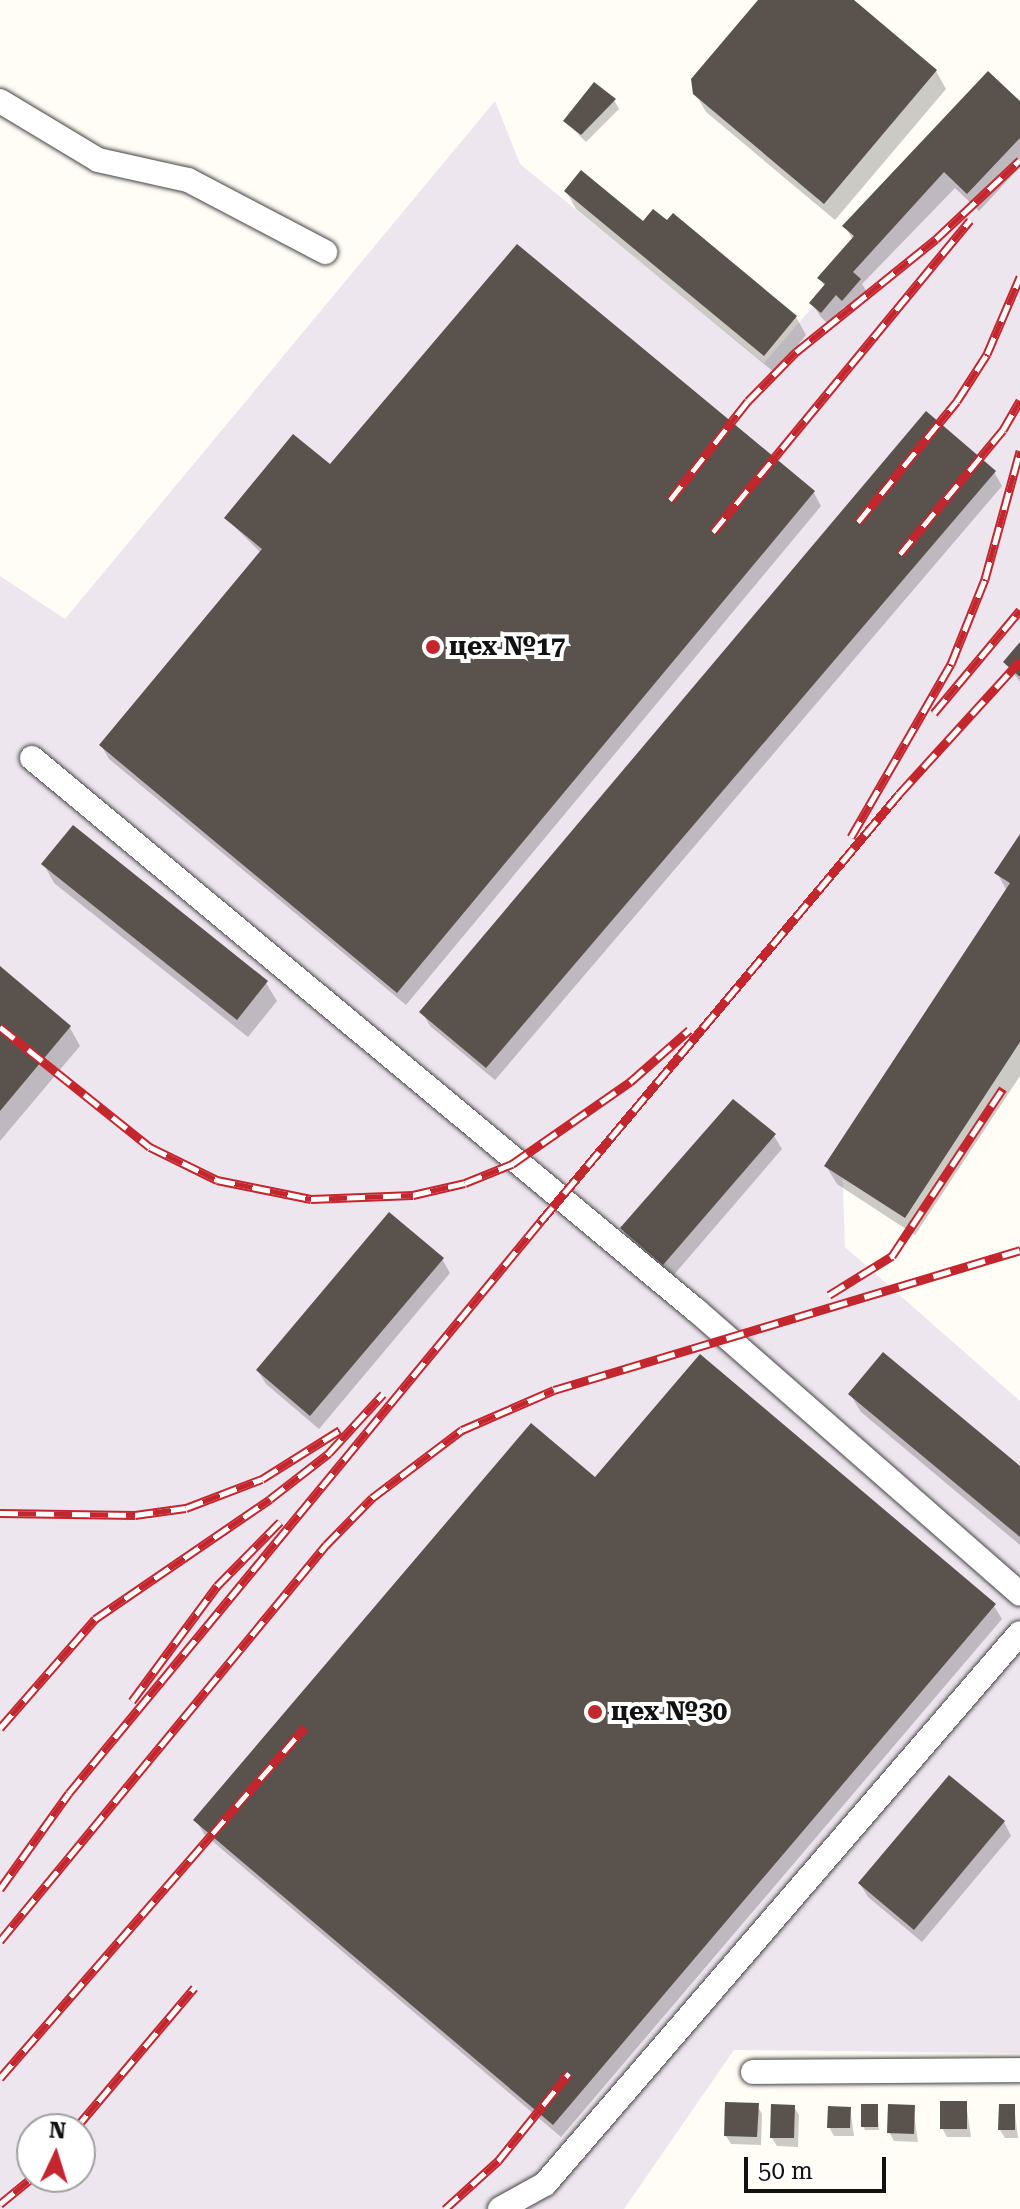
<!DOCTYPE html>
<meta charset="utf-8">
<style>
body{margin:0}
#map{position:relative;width:1020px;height:2209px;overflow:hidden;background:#fffdf5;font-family:"Roboto Serif",serif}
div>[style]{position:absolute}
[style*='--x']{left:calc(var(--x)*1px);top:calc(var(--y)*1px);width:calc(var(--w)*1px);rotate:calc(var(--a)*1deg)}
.industrial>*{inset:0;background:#eee6ef}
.shadow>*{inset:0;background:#0003}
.building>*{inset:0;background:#5a524d}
.roads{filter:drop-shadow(0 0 2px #444) drop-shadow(0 0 2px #444)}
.minor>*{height:24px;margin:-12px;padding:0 12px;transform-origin:12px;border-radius:12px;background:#fff}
.rail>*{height:9px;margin-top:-4.5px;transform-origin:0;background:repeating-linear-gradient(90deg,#fff 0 18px,#c4262e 0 36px);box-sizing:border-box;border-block:2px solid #c4262e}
.dots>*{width:22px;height:22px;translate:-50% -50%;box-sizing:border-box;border:4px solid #fff;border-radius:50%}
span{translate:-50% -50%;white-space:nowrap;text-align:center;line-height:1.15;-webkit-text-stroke:8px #fff;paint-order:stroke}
.poi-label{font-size:26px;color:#111;font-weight:700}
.left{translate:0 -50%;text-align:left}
.north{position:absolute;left:16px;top:2113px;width:80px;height:80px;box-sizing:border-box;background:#fff;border:2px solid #a0a0a0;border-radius:50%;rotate:4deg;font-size:22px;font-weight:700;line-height:32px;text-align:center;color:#111}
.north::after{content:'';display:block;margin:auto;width:28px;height:36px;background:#c4262e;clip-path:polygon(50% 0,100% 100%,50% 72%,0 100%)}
.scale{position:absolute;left:744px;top:2157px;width:142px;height:36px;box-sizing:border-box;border:4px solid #111;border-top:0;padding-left:10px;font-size:24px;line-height:28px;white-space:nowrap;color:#111;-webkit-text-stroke:6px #fff;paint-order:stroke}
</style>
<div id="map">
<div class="industrial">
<i style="clip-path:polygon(evenodd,495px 101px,520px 164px,764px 363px,939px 161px,1020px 128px,1020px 901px,842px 1164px,845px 1247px,1020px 1401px,1020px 2053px,734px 2050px,624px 2209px,0 2209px,0 576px,65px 619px,495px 101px,32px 2129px,80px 2129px,80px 2177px,32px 2177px,32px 2129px)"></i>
</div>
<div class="shadow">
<i style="clip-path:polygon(760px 0,851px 0,936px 71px,946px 89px,835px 220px,706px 112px,695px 93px)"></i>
<i style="clip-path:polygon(614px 100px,619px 109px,586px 142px,566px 122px)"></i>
<i style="clip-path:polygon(1020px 104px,1020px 167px,979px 211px,955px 188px,862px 284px,868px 294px,851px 313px,844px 307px,829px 325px,820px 316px,812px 303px,825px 287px,820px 278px,853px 240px,845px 226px)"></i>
<i style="clip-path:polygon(566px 191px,643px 224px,796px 317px,806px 335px,775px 373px,576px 209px)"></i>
<i style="clip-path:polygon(517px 247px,814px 493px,821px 506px,406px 1005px,109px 759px,101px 745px,261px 553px,226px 518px,330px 466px)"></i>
<i style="clip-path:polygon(994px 472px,1002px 486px,495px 1080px,430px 1026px,422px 1012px)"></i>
<i style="clip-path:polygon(1020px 645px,1020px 682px,1005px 662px)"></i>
<i style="clip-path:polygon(1020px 837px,1020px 1076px,915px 1235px,837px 1184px,826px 1166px,1007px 891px,997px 873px)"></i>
<i style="clip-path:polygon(44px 865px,266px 983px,277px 1001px,248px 1037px,54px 883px)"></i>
<i style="clip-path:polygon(0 968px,70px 1028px,80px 1046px,0 1141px)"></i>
<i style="clip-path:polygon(774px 1136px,782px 1149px,672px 1277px,630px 1242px,622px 1229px)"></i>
<i style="clip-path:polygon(442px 1259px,450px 1273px,319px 1429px,266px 1384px,258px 1371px)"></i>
<i style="clip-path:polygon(850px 1394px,1020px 1469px,1020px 1545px,861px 1412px)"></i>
<i style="clip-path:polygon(595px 1480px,994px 1606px,1002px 1619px,561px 2137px,204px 1834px,196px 1820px)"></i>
<i style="clip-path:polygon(1004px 1822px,1011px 1836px,922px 1942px,868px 1897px,860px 1884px)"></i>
<i style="clip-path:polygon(966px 2103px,971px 2137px,947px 2137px,942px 2128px)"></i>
<i style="clip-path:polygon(757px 2105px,762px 2114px,761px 2145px,731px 2144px,726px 2136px)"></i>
<i style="clip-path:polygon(877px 2106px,879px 2130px,865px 2130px,863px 2126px)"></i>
<i style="clip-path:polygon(1014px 2106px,1018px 2138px,1005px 2138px,1000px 2130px)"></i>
<i style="clip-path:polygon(794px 2107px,799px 2115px,798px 2147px,777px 2146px,772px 2138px)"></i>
<i style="clip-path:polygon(913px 2107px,918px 2142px,894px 2141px,889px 2132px)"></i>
<i style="clip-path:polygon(850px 2109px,854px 2136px,834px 2136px,829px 2127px)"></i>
</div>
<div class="building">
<i style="clip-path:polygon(758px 0,854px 0,937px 70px,824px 204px,693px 94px,691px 79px)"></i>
<i style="clip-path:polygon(988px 71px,1020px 101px,1020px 138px,967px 194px,944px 172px,853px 272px,861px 279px,842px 301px,836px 295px,821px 313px,809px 303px,825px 284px,817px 278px,854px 236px,842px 226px)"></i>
<i style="clip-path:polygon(594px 82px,616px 99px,581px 135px,563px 121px)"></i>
<i style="clip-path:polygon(581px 170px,643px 221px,653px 209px,667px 220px,673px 213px,797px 316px,764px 356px,564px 191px)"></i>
<i style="clip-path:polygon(517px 244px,815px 491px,397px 993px,99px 745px,262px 549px,224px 518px,293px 434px,330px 464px)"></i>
<i style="clip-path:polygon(926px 411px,996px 471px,486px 1068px,419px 1012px)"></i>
<i style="clip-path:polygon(1020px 642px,1020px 677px,1003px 662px)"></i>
<i style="clip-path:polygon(73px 825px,268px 981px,237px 1020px,41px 864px)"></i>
<i style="clip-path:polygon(1020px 834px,1020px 1042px,905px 1218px,824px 1166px,1010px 883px,994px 873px)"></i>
<i style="clip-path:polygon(0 966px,71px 1026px,0 1111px)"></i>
<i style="clip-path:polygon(733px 1099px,776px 1134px,663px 1265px,620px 1228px)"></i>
<i style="clip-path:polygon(389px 1212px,444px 1258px,310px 1416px,256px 1370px)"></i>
<i style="clip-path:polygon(883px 1352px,1020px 1466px,1020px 1537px,848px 1394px)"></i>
<i style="clip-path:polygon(700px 1354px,996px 1604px,553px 2125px,193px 1820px,531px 1423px,595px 1477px)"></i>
<i style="clip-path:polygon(949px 1775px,1005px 1821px,914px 1930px,858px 1883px)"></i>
<i style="clip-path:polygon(940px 2101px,967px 2101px,967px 2129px,940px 2129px)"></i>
<i style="clip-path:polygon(725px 2102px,759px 2103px,757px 2137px,724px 2136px)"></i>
<i style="clip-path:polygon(771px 2104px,795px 2105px,794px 2138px,770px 2138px)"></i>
<i style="clip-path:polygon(861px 2104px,878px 2104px,878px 2127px,861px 2127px)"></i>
<i style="clip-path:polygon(888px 2104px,915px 2105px,914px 2134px,887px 2133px)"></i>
<i style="clip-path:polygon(999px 2104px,1015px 2104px,1015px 2130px,998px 2130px)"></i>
<i style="clip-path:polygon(828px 2106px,851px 2107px,850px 2128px,827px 2128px)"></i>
</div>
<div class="roads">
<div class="minor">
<i style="--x:0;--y:101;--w:114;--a:31"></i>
<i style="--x:98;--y:160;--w:92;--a:12.5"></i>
<i style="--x:188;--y:180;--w:155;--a:27.7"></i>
<i style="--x:32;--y:758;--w:865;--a:39.75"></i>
<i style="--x:697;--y:1311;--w:429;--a:41.2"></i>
<i style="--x:753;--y:2072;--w:267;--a:-0.4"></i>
<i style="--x:500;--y:2209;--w:51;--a:-29.1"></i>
<i style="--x:545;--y:2184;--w:727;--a:-49.24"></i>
</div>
</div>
<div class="rail">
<i style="--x:670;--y:500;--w:126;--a:-51.8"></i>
<i style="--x:748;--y:401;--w:69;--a:-45.6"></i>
<i style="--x:796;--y:352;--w:180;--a:-38.9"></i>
<i style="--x:936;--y:239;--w:115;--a:-43.2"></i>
<i style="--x:858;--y:522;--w:156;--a:-50.7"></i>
<i style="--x:957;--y:401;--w:56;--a:-57.4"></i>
<i style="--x:987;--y:354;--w:84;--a:-66.8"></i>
<i style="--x:713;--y:532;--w:404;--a:-50.5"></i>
<i style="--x:900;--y:554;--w:161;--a:-50.3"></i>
<i style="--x:1003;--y:430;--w:34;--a:-60"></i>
<i style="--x:934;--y:713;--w:134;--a:-50.1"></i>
<i style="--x:851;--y:837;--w:200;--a:-60"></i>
<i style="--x:951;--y:664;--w:92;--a:-68.2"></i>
<i style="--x:985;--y:579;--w:133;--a:-74.7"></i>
<i style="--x:0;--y:1027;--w:192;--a:38.7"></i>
<i style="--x:150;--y:1147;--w:75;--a:26.2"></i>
<i style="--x:217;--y:1180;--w:96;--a:11.4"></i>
<i style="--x:311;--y:1199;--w:102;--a:-2.2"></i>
<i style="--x:413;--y:1195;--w:53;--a:-13"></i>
<i style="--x:465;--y:1183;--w:51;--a:-22"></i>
<i style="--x:512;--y:1164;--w:144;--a:-34.8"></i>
<i style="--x:630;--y:1082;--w:79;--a:-41.4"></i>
<i style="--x:829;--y:1295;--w:74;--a:-31.8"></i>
<i style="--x:892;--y:1256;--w:201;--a:-56.5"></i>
<i style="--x:0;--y:1513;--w:135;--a:0.8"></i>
<i style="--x:135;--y:1515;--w:51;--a:-7.8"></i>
<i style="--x:186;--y:1508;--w:81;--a:-20.9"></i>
<i style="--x:262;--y:1479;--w:92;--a:-32.1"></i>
<i style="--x:132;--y:1701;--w:143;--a:-53.5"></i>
<i style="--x:217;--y:1586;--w:90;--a:-45.5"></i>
<i style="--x:0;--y:1728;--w:145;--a:-48.9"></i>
<i style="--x:95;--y:1619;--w:212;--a:-34.4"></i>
<i style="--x:270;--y:1499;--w:75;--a:-37.9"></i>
<i style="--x:329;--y:1453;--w:80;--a:-47.5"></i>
<i style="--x:0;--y:1889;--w:118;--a:-54.3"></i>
<i style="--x:69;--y:1793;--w:742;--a:-50.47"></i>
<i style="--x:541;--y:1221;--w:557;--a:-50.02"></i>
<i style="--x:899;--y:794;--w:180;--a:-47.7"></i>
<i style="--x:0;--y:1941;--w:513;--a:-50.54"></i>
<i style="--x:326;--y:1545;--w:66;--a:-45.6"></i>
<i style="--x:372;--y:1498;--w:113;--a:-37.1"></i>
<i style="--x:462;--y:1430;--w:100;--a:-23.5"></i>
<i style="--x:554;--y:1390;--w:487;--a:-16.7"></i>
<i style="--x:0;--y:2078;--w:465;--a:-49"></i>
<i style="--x:75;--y:2129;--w:185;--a:-49.8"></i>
<i style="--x:0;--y:2204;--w:43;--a:-39.3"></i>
<i style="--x:445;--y:2209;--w:72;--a:-42.2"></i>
<i style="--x:498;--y:2161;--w:113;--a:-51.1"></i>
</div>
<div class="dots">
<i style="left:433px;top:647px;background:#c4262e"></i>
<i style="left:595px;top:1712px;background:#c4262e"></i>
</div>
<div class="poi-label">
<span class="left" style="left:449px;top:647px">цех №17</span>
<span class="left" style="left:611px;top:1712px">цех №30</span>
</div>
<div class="north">N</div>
<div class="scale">50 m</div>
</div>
